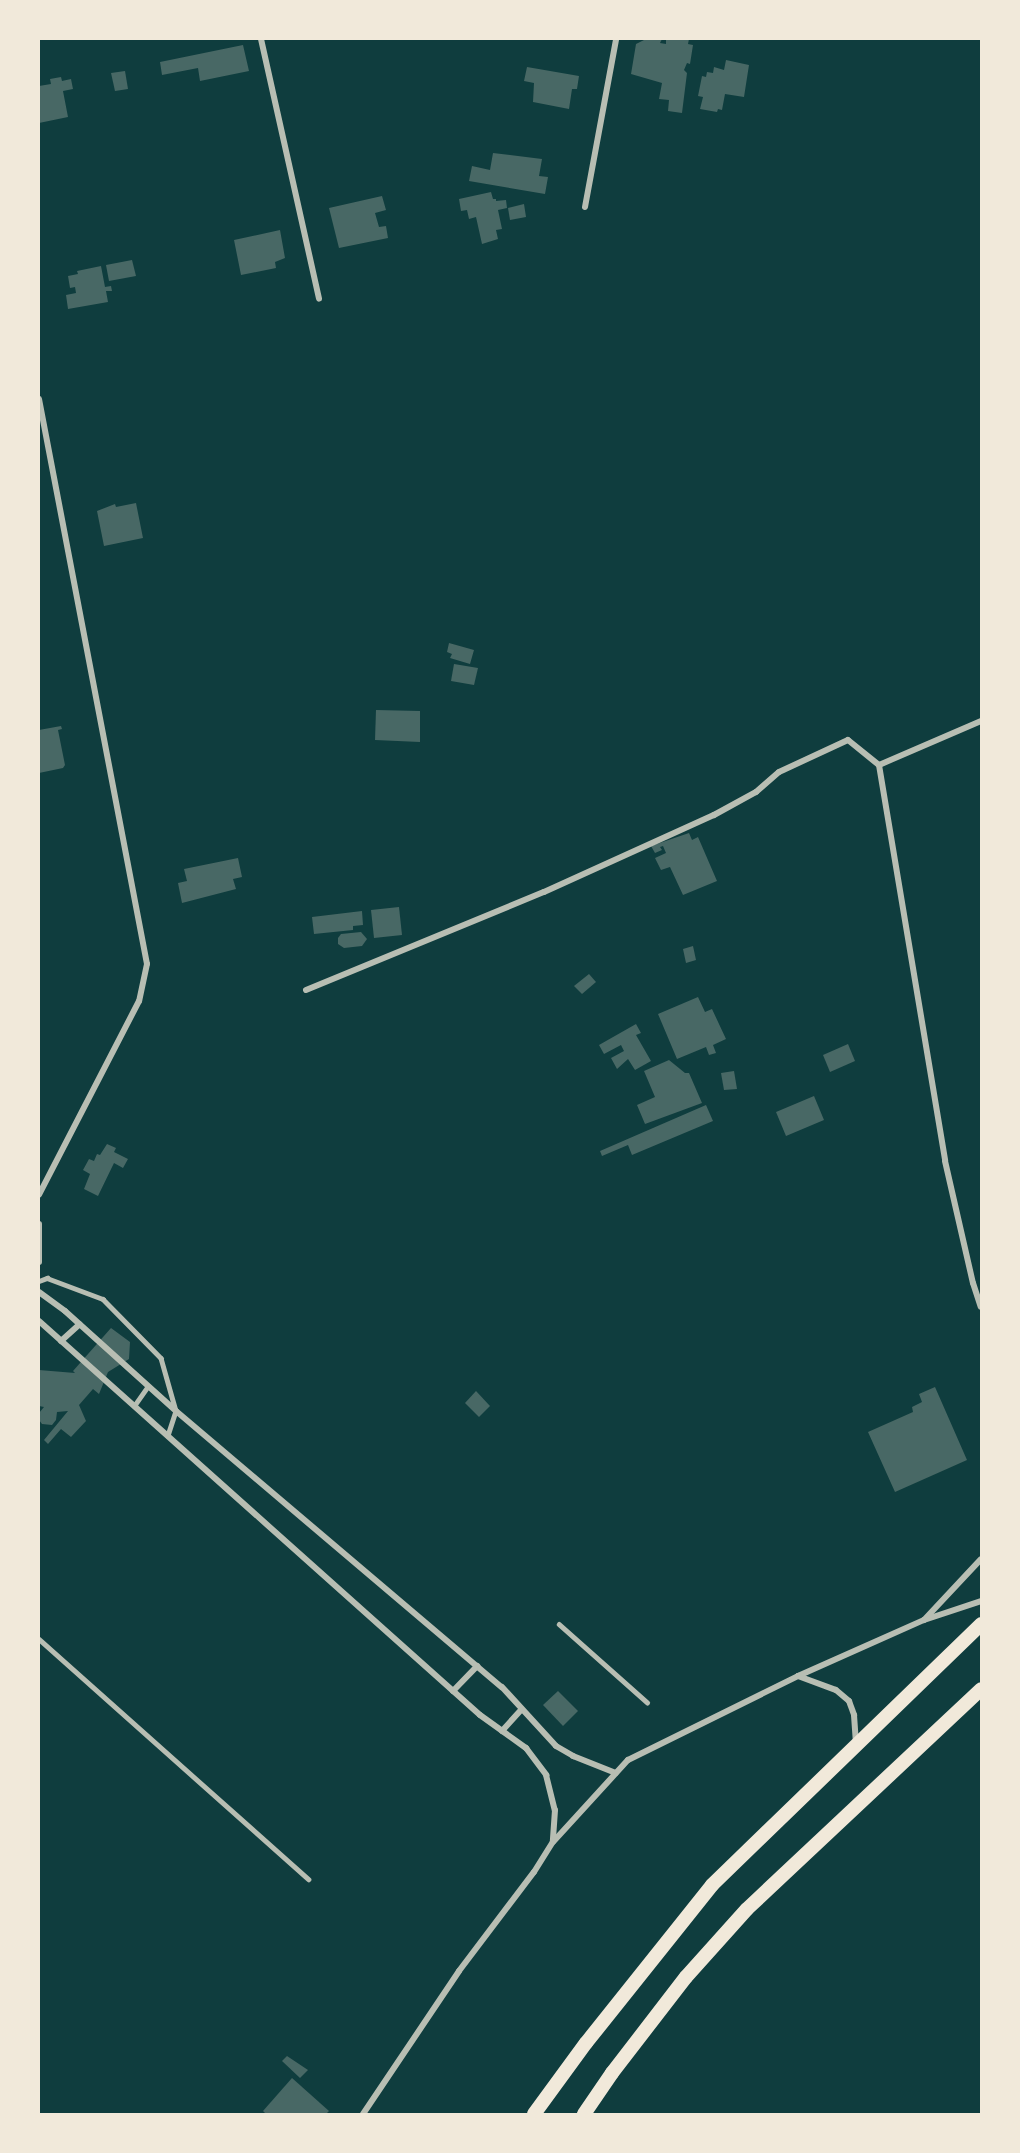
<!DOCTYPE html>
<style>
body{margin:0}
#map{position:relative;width:1020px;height:2153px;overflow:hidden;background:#0f3d3e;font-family:"Sofia Sans Condensed",sans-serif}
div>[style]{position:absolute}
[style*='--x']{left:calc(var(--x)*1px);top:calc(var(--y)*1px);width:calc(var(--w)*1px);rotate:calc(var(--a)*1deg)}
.building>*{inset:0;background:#486865}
.service>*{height:4.5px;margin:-2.25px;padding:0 2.25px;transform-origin:2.25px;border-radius:2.25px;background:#b8beb3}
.minor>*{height:6px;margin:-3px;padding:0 3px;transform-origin:3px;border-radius:3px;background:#b8beb3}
.primary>*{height:14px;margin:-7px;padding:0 7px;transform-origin:7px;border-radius:7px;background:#f1e9da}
span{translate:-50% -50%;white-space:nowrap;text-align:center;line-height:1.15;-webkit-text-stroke:4.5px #f1e9da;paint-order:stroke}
.frame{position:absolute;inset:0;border:40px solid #f1e9da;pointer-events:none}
</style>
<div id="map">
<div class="building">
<i style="clip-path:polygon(646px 39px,662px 39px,660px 43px,666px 44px,666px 39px,689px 39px,688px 44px,693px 45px,690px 64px,687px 63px,684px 70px,687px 73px,682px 113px,668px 111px,669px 100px,659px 99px,662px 83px,631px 74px,636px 44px)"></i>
<i style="clip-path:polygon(243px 45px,249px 71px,200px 81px,198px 68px,162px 75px,160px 62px)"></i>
<i style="clip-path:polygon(726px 60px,749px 65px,744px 97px,725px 94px,722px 110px,718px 109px,717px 112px,700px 109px,703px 97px,698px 96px,702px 76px,706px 77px,707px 72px,713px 73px,714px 67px,724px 70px)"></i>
<i style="clip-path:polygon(527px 67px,579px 76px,577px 89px,572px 89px,569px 109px,533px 102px,534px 83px,524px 81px)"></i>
<i style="clip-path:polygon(125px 71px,128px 89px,115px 91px,111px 73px)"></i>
<i style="clip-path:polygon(61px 77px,62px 81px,71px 79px,73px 89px,63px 91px,68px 117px,39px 123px,39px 86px,51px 84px,50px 79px)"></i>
<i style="clip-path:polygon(493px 153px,542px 159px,539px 176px,548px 177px,545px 194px,469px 181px,472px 166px,490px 170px)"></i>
<i style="clip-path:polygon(491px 192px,493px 199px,496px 199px,496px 201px,506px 200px,507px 208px,498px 210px,502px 229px,496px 230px,498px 239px,482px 244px,476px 217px,469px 219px,467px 210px,461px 211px,459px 199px)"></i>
<i style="clip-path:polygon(382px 196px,386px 210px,375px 213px,379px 227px,386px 226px,388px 238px,339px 248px,329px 208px)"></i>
<i style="clip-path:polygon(524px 204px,526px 217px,510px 220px,508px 208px)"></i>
<i style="clip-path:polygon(280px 230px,285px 258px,275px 262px,276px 268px,241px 275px,234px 240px)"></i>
<i style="clip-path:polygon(132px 260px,136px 276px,109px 281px,106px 265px)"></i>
<i style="clip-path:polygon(101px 266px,105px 287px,111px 286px,112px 291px,106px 291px,108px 302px,68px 309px,66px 295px,76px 293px,75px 287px,70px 288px,68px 276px,78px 274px,77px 271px)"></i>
<i style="clip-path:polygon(136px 503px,143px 538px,104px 546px,97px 511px,115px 504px,116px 507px)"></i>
<i style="clip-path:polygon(449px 643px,474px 650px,470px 664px,450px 658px,452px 654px,447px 652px)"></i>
<i style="clip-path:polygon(454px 664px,478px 668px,474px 685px,451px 681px)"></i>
<i style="clip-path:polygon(376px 710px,420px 711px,420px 742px,375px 740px)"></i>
<i style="clip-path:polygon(61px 726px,62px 729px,58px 730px,65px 765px,63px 768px,39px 773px,39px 730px)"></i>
<i style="clip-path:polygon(689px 833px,692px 840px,698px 837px,717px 881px,683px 895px,670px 867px,661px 870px,655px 858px,666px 853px,663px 846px,660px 847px,662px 850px,655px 853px,651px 846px)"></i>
<i style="clip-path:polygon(238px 858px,242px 877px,233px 879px,236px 889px,182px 903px,178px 883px,187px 881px,184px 869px)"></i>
<i style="clip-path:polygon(399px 907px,402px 935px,374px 938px,371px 910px)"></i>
<i style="clip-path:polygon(362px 911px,363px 925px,353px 926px,353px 930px,314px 934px,312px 917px)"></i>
<i style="clip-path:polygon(361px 932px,367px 939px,362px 946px,344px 948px,338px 944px,338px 938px,341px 934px)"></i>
<i style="clip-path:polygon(693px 946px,696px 960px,686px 963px,683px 949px)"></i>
<i style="clip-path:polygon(589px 974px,596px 982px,582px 994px,574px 986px)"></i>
<i style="clip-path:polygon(698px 997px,705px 1012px,712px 1009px,726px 1039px,713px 1045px,716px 1053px,709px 1055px,706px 1047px,677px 1059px,658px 1014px)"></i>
<i style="clip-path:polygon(636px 1024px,641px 1033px,636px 1035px,651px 1061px,635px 1070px,628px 1059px,617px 1069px,611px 1058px,624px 1051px,621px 1045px,604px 1054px,599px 1045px)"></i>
<i style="clip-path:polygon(848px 1044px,855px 1061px,830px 1072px,823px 1055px)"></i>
<i style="clip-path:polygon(669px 1060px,685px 1073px,689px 1073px,702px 1103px,645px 1124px,637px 1105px,655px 1097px,644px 1071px)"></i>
<i style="clip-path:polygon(734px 1071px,737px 1089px,724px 1090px,721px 1073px)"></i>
<i style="clip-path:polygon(814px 1096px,824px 1120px,786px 1136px,776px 1112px)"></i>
<i style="clip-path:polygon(706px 1105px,713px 1121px,632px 1155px,628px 1145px,602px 1156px,600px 1151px)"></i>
<i style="clip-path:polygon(107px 1144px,116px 1148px,114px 1152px,128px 1159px,123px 1168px,114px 1163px,98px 1196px,84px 1189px,90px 1174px,83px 1170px,89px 1159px,94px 1161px,97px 1154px,100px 1155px)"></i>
<i style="clip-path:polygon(111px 1328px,130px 1342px,129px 1359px,108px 1372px,99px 1394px,93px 1389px,79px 1405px,86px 1421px,71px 1437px,61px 1429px,48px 1444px,44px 1440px,68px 1411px,57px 1412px,56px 1420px,52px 1425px,42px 1424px,39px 1420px,39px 1413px,44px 1407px,39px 1406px,39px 1370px,75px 1373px,73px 1371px)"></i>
<i style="clip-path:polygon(935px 1387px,967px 1460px,895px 1492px,868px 1432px,913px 1412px,912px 1407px,922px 1402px,919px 1394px)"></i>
<i style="clip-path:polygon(476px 1391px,490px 1406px,479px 1417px,465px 1403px)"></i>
<i style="clip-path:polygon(558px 1691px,578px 1711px,563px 1726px,543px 1705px)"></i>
<i style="clip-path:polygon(287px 2056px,308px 2070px,300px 2078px,282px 2061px)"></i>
<i style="clip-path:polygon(292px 2078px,329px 2111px,326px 2114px,266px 2114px,263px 2111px)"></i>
</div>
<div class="service">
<i style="--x:39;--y:1281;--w:9;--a:-21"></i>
<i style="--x:47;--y:1278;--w:60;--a:20.6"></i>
<i style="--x:103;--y:1299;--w:83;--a:45.5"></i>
<i style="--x:161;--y:1358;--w:55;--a:74.2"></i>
<i style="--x:176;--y:1411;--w:26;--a:108"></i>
<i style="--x:134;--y:1406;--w:24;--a:-55"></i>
<i style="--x:559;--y:1624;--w:118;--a:41.6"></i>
<i style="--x:39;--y:1639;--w:361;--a:41.7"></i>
</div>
<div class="minor">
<i style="--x:261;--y:39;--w:266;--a:77.4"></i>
<i style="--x:585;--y:207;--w:171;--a:-79.5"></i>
<i style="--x:39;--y:399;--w:575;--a:79.18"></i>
<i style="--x:147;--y:964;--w:38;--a:102"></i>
<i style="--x:139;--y:1001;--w:218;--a:117.3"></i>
<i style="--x:981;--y:721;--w:111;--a:156.7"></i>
<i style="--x:879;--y:765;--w:401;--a:80.5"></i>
<i style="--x:945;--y:1161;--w:125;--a:77.1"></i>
<i style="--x:973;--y:1283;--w:25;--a:72"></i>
<i style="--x:306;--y:990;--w:257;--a:-22.4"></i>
<i style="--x:544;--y:892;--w:187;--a:-24.4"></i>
<i style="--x:714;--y:815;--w:48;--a:-28.7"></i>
<i style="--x:756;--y:792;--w:30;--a:-41"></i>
<i style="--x:779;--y:772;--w:76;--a:-24.9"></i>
<i style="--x:848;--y:740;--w:40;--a:39"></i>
<i style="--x:39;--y:1224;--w:38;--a:90"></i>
<i style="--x:39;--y:1292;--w:32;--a:36"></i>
<i style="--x:65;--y:1311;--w:149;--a:42"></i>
<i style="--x:176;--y:1411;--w:427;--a:40.3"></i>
<i style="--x:502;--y:1687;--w:80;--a:47.5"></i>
<i style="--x:556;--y:1746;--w:20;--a:30"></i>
<i style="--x:573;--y:1756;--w:46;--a:21.6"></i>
<i style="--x:39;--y:1321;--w:591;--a:41.78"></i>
<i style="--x:480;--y:1715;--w:57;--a:35.7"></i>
<i style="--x:526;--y:1748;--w:34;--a:53"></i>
<i style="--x:546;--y:1775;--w:36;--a:76"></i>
<i style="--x:555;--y:1810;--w:31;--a:94"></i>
<i style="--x:61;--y:1341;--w:25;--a:-42"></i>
<i style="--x:924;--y:1620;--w:83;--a:-46.9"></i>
<i style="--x:798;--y:1676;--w:40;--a:20.2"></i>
<i style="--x:836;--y:1690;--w:17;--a:40"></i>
<i style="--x:849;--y:1701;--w:15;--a:70"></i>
<i style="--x:854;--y:1715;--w:29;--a:86"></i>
<i style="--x:453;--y:1691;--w:35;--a:-46"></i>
<i style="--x:502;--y:1731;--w:28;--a:-48"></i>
<i style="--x:363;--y:2114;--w:172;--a:-56.1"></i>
<i style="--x:459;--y:1971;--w:124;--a:-52.9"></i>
<i style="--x:534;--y:1872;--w:36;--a:-58"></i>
<i style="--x:553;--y:1842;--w:111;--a:-47.6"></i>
<i style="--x:628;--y:1760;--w:190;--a:-26.3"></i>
<i style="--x:798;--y:1676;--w:138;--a:-24"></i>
<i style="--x:924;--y:1620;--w:60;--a:-18.4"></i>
</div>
<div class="primary">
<i style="--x:534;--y:2114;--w:88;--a:-53.8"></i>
<i style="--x:586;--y:2043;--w:202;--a:-51.4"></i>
<i style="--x:712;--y:1885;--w:375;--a:-44.1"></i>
<i style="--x:584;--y:2114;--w:50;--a:-55.7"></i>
<i style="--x:612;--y:2073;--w:121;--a:-52.4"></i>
<i style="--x:686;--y:1977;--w:91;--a:-48.1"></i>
<i style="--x:747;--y:1909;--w:321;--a:-43.2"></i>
</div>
<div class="frame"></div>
</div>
